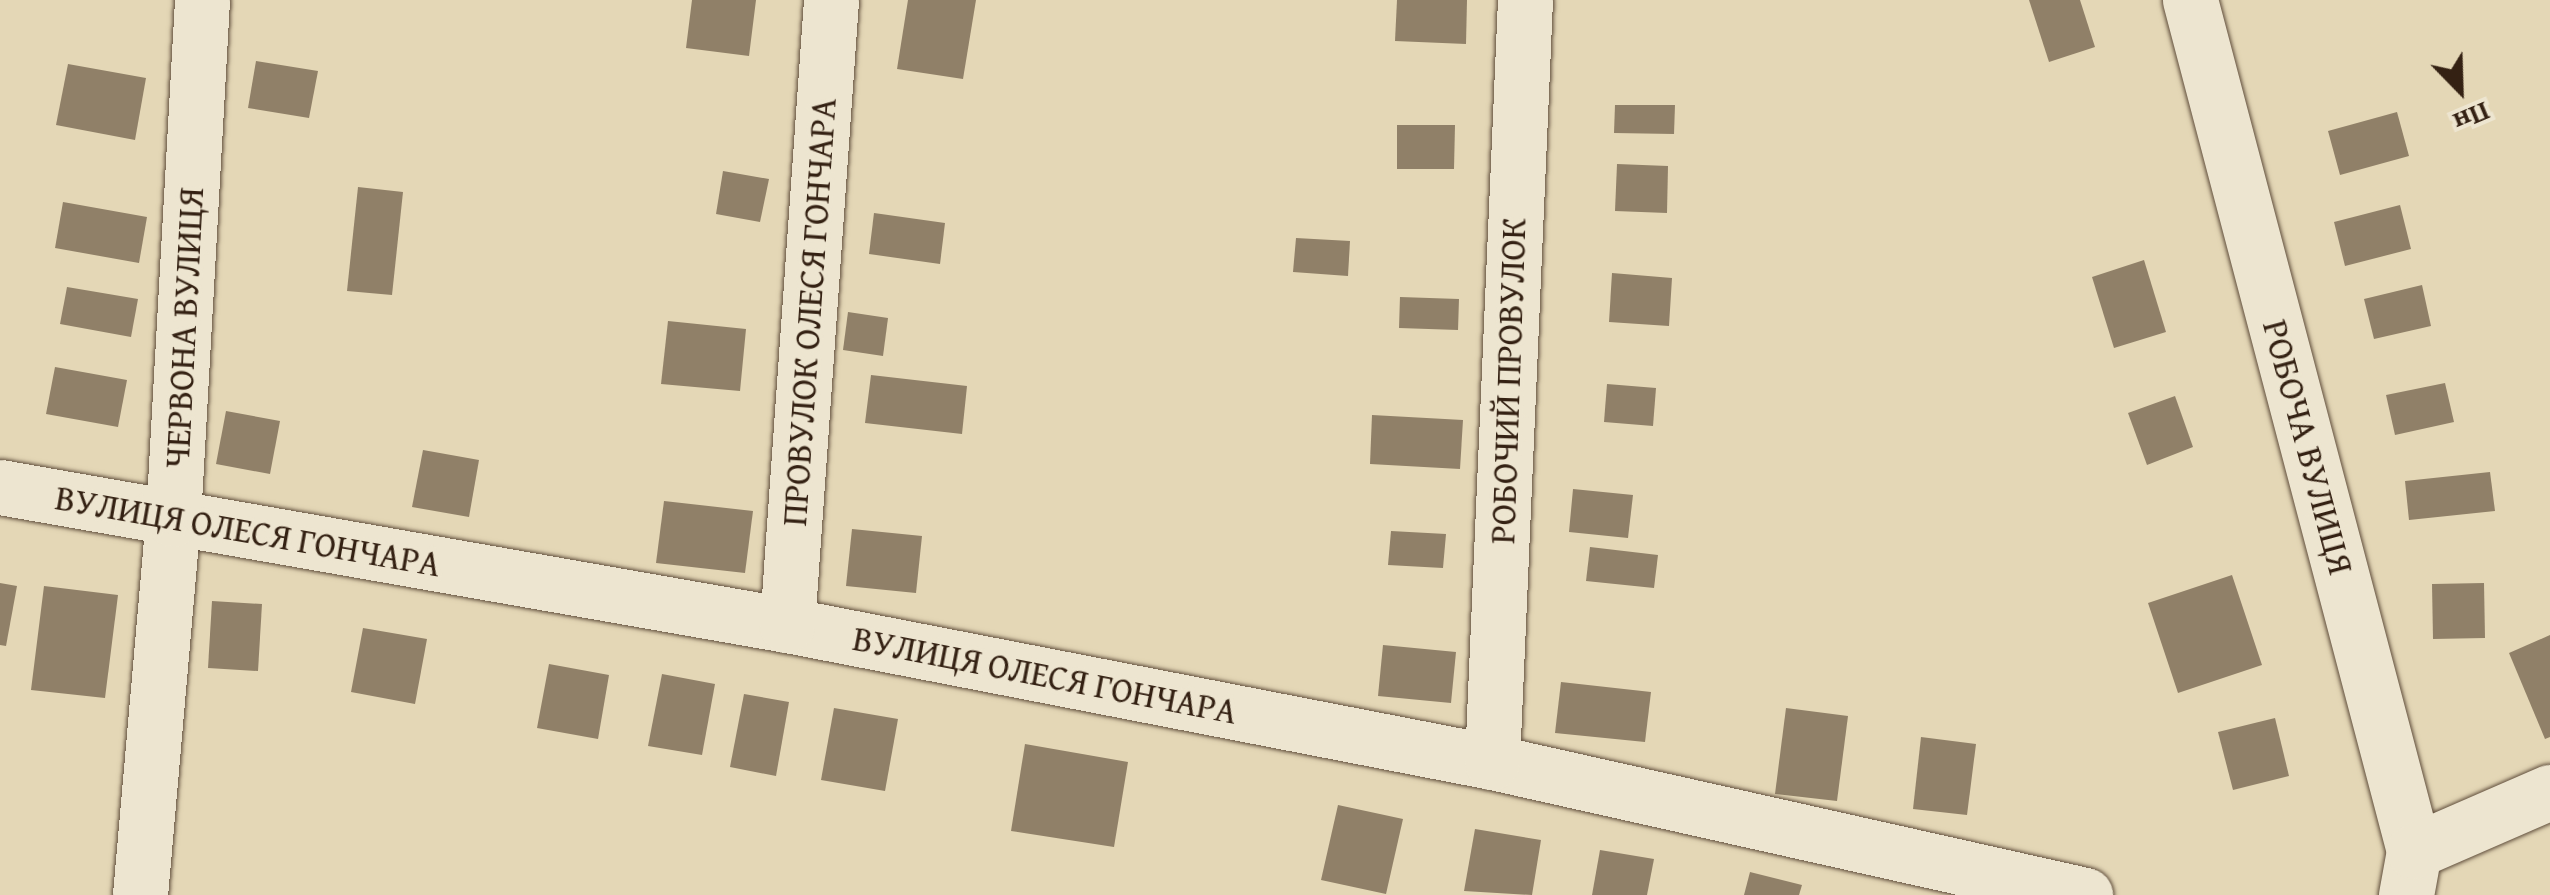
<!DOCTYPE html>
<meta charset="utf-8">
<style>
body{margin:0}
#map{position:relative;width:2550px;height:895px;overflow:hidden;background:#e4d7b6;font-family:"Gentium Book Plus",serif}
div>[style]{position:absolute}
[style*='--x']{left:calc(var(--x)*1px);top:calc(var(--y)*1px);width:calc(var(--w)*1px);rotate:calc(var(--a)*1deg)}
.building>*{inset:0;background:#908068}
.roads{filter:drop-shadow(0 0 2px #604e3c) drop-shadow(0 0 2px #604e3c)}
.minor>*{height:55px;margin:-27.5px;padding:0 27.5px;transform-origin:27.5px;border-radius:27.5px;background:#ede5d0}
span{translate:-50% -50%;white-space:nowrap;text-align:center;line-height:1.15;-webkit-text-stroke:8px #ede5d0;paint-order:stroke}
.street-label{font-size:35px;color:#342113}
.north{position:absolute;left:2410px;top:40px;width:100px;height:100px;-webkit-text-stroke:8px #ede5d0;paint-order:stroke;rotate:157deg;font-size:28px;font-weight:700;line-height:40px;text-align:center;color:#342113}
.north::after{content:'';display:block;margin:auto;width:35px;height:45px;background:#342113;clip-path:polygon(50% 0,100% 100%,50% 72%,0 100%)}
</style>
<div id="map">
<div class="building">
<i style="clip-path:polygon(692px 0,756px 0,749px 56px,686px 48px)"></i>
<i style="clip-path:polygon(908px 0,976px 0,963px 79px,897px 69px)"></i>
<i style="clip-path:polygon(1397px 0,1467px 0,1466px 44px,1395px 41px)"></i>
<i style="clip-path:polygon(2029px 0,2080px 0,2095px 47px,2049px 62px)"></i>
<i style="clip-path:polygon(256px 61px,318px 71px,309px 118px,248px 108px)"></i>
<i style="clip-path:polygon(68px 64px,146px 78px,135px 140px,56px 125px)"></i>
<i style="clip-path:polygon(1615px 105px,1675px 105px,1674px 134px,1614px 133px)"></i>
<i style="clip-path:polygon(2397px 112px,2409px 156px,2340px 175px,2328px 131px)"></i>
<i style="clip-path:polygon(1397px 125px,1455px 125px,1454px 169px,1397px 169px)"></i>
<i style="clip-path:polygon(1617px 164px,1668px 166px,1667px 213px,1615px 211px)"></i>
<i style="clip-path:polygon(723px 171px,769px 179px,760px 222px,716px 214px)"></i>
<i style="clip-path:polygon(358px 187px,403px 192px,392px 295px,347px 291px)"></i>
<i style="clip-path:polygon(63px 202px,147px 217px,139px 263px,55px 248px)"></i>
<i style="clip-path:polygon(2400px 205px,2411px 249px,2345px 266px,2334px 222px)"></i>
<i style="clip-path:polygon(874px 213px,945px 223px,940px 264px,869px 254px)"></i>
<i style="clip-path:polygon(1296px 238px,1350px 241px,1348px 276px,1293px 272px)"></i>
<i style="clip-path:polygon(2144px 260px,2166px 332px,2114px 348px,2092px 277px)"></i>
<i style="clip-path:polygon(1612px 273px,1672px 278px,1669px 326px,1609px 322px)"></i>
<i style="clip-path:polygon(2422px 285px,2431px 326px,2374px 339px,2364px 299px)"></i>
<i style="clip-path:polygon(67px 287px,138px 299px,131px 337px,60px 324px)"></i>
<i style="clip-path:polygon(1400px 297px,1459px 299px,1458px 330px,1399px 328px)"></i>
<i style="clip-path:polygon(848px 312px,888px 318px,883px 356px,843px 350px)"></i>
<i style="clip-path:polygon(668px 321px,746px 329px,740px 391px,661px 384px)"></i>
<i style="clip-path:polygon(55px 367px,127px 380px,118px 427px,46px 414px)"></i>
<i style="clip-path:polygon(871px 375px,967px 386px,962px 434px,865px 423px)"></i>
<i style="clip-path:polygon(2445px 383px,2454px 422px,2395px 435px,2386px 395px)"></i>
<i style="clip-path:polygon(1607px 384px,1656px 388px,1653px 426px,1604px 422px)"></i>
<i style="clip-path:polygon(2175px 396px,2193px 447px,2147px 465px,2128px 413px)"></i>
<i style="clip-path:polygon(226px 411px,280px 421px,270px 474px,216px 464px)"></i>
<i style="clip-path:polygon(1372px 415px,1463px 420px,1460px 469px,1370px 464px)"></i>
<i style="clip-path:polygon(423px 450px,479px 460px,469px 517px,412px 507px)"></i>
<i style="clip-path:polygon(2490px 472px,2495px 511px,2409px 520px,2405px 481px)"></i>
<i style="clip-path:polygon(1573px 489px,1633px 495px,1628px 538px,1569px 532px)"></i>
<i style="clip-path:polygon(664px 501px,753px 511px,745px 573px,656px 563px)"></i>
<i style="clip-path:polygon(852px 529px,922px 536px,916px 593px,846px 586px)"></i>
<i style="clip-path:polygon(1391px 531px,1446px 534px,1443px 568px,1388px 565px)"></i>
<i style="clip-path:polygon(1590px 547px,1658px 555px,1654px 588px,1586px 581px)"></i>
<i style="clip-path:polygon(2232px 575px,2262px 665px,2178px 693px,2148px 603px)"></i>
<i style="clip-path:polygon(0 583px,17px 586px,6px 646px,0 645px)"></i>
<i style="clip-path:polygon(2484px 583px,2485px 638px,2433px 639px,2432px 584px)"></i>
<i style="clip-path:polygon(44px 586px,118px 595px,105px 698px,31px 690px)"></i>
<i style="clip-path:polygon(212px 601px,262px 604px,258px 671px,208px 668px)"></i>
<i style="clip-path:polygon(363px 628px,427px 639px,415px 704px,351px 692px)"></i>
<i style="clip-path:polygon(2550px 635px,2550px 737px,2545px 739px,2509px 653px)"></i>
<i style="clip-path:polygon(1383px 645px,1456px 652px,1451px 703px,1378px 696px)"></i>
<i style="clip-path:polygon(549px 664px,609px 675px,598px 739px,537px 728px)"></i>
<i style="clip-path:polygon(662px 674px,715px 684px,702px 755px,648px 746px)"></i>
<i style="clip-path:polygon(1561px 682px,1651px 692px,1645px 742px,1555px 733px)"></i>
<i style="clip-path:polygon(744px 694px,789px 702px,776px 776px,730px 767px)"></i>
<i style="clip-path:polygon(834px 708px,898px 719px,885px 791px,821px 780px)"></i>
<i style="clip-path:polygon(1786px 708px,1848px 716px,1837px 801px,1775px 794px)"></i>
<i style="clip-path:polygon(2275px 718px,2289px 776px,2233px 790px,2218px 732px)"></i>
<i style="clip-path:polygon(1921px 737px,1976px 744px,1967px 815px,1913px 809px)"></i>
<i style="clip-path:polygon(1025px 744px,1128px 762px,1114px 847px,1011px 831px)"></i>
<i style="clip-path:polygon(1338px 805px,1403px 819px,1386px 894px,1321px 880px)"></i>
<i style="clip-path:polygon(1475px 829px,1541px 840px,1532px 895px,1464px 891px)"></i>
<i style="clip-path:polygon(1600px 850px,1654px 859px,1647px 895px,1592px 895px)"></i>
<i style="clip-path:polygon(1750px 872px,1802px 885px,1799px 895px,1744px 895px)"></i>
</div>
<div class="roads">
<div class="minor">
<i style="--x:2190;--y:0;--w:880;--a:75.25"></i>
<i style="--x:2414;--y:851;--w:45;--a:100.3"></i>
<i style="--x:0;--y:487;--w:799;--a:9.95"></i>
<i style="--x:787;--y:625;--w:718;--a:11"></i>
<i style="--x:1492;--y:762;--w:608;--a:12.64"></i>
<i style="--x:787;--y:625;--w:627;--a:-85.97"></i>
<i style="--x:1492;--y:762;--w:763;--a:-87.52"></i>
<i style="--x:2414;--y:851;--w:148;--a:-23.5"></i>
<i style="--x:140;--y:895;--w:377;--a:-85"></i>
<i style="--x:173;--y:519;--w:520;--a:-86.8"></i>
</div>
</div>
<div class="street-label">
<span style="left:809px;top:312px;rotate:-86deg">ПРОВУЛОК ОЛЕСЯ ГОНЧАРА</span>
<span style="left:184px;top:328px;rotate:-87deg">ЧЕРВОНА ВУЛИЦЯ</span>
<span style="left:1508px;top:381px;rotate:-88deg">РОБОЧИЙ ПРОВУЛОК</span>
<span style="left:2308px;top:447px;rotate:75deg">РОБОЧА ВУЛИЦЯ</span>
<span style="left:248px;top:531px;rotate:10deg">ВУЛИЦЯ ОЛЕСЯ ГОНЧАРА</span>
<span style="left:1045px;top:675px;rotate:11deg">ВУЛИЦЯ ОЛЕСЯ ГОНЧАРА</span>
</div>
<div class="north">Пн</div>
</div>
